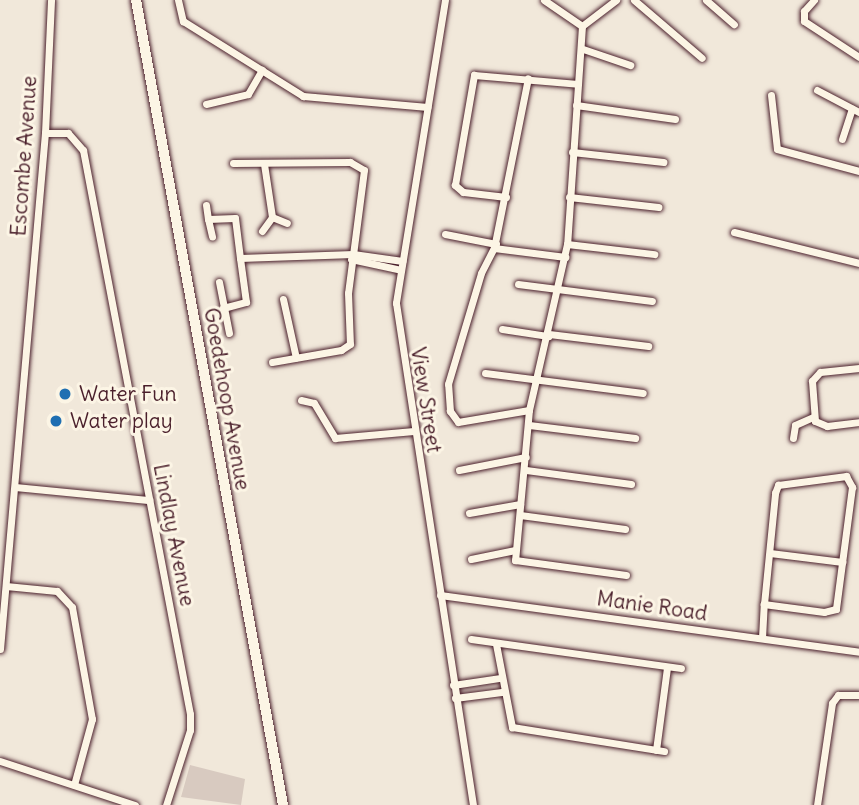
<!DOCTYPE html>
<style>
body{margin:0}
#map{position:relative;width:859px;height:805px;overflow:hidden;background:#f1e8da;font-family:Delius,sans-serif}
div>[style]{position:absolute}
[style*='--x']{left:calc(var(--x)*1px);top:calc(var(--y)*1px);width:calc(var(--w)*1px);rotate:calc(var(--a)*1deg)}
.green>*{inset:0;background:#d8cac0}
.roads{filter:drop-shadow(0 0 2px #4a1f2b) drop-shadow(0 0 2px #4a1f2b)}
.minor>*{height:7px;margin:-3.5px;padding:0 3.5px;transform-origin:3.5px;border-radius:3.5px;background:#fcf5e5}
.secondary>*{height:10px;margin:-5px;padding:0 5px;transform-origin:5px;border-radius:5px;background:#fcf5e5}
.dots>*{width:19px;height:19px;translate:-50% -50%;box-sizing:border-box;border:4px solid #fcf5e5;border-radius:50%}
span{translate:-50% -50%;white-space:nowrap;text-align:center;line-height:1.15;-webkit-text-stroke:6px #fcf5e5;paint-order:stroke}
.street-label{font-size:21px;color:#4a1f2b}
.poi-label{font-size:21px;color:#4a1f2b}
.left{translate:0 -50%;text-align:left}
</style>
<div id="map">
<div class="green">
<i style="clip-path:polygon(190px 765px,245px 779px,241px 805px,181px 797px)"></i>
</div>
<div class="roads">
<div class="minor">
<i style="--x:178;--y:0;--w:22;--a:77"></i>
<i style="--x:183;--y:21;--w:142;--a:32"></i>
<i style="--x:303;--y:96;--w:125;--a:5"></i>
<i style="--x:445;--y:0;--w:307;--a:99.2"></i>
<i style="--x:396;--y:303;--w:508;--a:81.28"></i>
<i style="--x:544;--y:0;--w:46;--a:34.4"></i>
<i style="--x:634;--y:0;--w:89;--a:40.5"></i>
<i style="--x:706;--y:0;--w:37;--a:41"></i>
<i style="--x:814;--y:0;--w:15;--a:132"></i>
<i style="--x:804;--y:11;--w:10;--a:90"></i>
<i style="--x:804;--y:21;--w:66;--a:33.2"></i>
<i style="--x:582;--y:26;--w:219;--a:93.9"></i>
<i style="--x:567;--y:244;--w:170;--a:102.9"></i>
<i style="--x:529;--y:410;--w:151;--a:95.3"></i>
<i style="--x:515;--y:560;--w:112;--a:7.7"></i>
<i style="--x:582;--y:26;--w:43;--a:-37.4"></i>
<i style="--x:583;--y:49;--w:50;--a:18.8"></i>
<i style="--x:817;--y:90;--w:47;--a:27.6"></i>
<i style="--x:771;--y:95;--w:54;--a:83.7"></i>
<i style="--x:777;--y:149;--w:85;--a:15"></i>
<i style="--x:206;--y:104;--w:43;--a:-13.4"></i>
<i style="--x:248;--y:94;--w:28;--a:-60"></i>
<i style="--x:576;--y:105;--w:100;--a:8"></i>
<i style="--x:45;--y:133;--w:23;--a:0"></i>
<i style="--x:68;--y:133;--w:23;--a:49"></i>
<i style="--x:83;--y:150;--w:574;--a:79.26"></i>
<i style="--x:190;--y:714;--w:16;--a:90"></i>
<i style="--x:190;--y:730;--w:79;--a:107.7"></i>
<i style="--x:842;--y:139;--w:32;--a:-72"></i>
<i style="--x:572;--y:152;--w:92;--a:6.3"></i>
<i style="--x:233;--y:163;--w:117;--a:-0.5"></i>
<i style="--x:350;--y:162;--w:16;--a:30"></i>
<i style="--x:364;--y:170;--w:124;--a:97.4"></i>
<i style="--x:348;--y:293;--w:51;--a:87.8"></i>
<i style="--x:350;--y:344;--w:11;--a:146"></i>
<i style="--x:341;--y:350;--w:70;--a:170.1"></i>
<i style="--x:264;--y:164;--w:54;--a:81.4"></i>
<i style="--x:272;--y:217;--w:16;--a:22"></i>
<i style="--x:506;--y:197;--w:43;--a:-173.4"></i>
<i style="--x:463;--y:192;--w:11;--a:-139"></i>
<i style="--x:455;--y:185;--w:112;--a:-80.2"></i>
<i style="--x:474;--y:75;--w:104;--a:4.9"></i>
<i style="--x:569;--y:197;--w:90;--a:6.4"></i>
<i style="--x:206;--y:205;--w:14;--a:82"></i>
<i style="--x:208;--y:219;--w:27;--a:-2"></i>
<i style="--x:235;--y:218;--w:40;--a:82.9"></i>
<i style="--x:240;--y:258;--w:113;--a:-2"></i>
<i style="--x:353;--y:254;--w:50;--a:8"></i>
<i style="--x:208;--y:219;--w:18;--a:77"></i>
<i style="--x:262;--y:231;--w:17;--a:-54"></i>
<i style="--x:734;--y:232;--w:129;--a:13.9"></i>
<i style="--x:445;--y:234;--w:52;--a:11.1"></i>
<i style="--x:567;--y:244;--w:88;--a:6.6"></i>
<i style="--x:494;--y:248;--w:173;--a:-78.7"></i>
<i style="--x:351;--y:259;--w:51;--a:12.4"></i>
<i style="--x:219;--y:282;--w:52;--a:78.9"></i>
<i style="--x:518;--y:284;--w:135;--a:7.2"></i>
<i style="--x:283;--y:299;--w:60;--a:77.6"></i>
<i style="--x:223;--y:308;--w:24;--a:-15"></i>
<i style="--x:246;--y:302;--w:44;--a:-97.8"></i>
<i style="--x:502;--y:329;--w:47;--a:8.7"></i>
<i style="--x:549;--y:334;--w:100;--a:6.9"></i>
<i style="--x:859;--y:368;--w:39;--a:174"></i>
<i style="--x:820;--y:372;--w:12;--a:132"></i>
<i style="--x:812;--y:381;--w:40;--a:85.7"></i>
<i style="--x:815;--y:421;--w:13;--a:23"></i>
<i style="--x:827;--y:426;--w:32;--a:-7"></i>
<i style="--x:485;--y:373;--w:159;--a:7.2"></i>
<i style="--x:301;--y:400;--w:13;--a:13"></i>
<i style="--x:314;--y:403;--w:41;--a:59"></i>
<i style="--x:335;--y:438;--w:79;--a:-5.1"></i>
<i style="--x:529;--y:410;--w:72;--a:170.4"></i>
<i style="--x:458;--y:422;--w:14;--a:-126"></i>
<i style="--x:450;--y:411;--w:27;--a:-94"></i>
<i style="--x:448;--y:384;--w:116;--a:-73.4"></i>
<i style="--x:481;--y:273;--w:28;--a:-63"></i>
<i style="--x:494;--y:248;--w:72;--a:7.2"></i>
<i style="--x:529;--y:425;--w:107;--a:7"></i>
<i style="--x:793;--y:438;--w:13;--a:-81"></i>
<i style="--x:795;--y:425;--w:20;--a:-24"></i>
<i style="--x:459;--y:470;--w:68;--a:-11"></i>
<i style="--x:526;--y:470;--w:106;--a:7.6"></i>
<i style="--x:16;--y:487;--w:134;--a:5.6"></i>
<i style="--x:469;--y:513;--w:52;--a:-10"></i>
<i style="--x:520;--y:515;--w:106;--a:7.6"></i>
<i style="--x:770;--y:553;--w:73;--a:7.1"></i>
<i style="--x:471;--y:559;--w:45;--a:-11.6"></i>
<i style="--x:6;--y:586;--w:51;--a:5.6"></i>
<i style="--x:57;--y:591;--w:22;--a:47"></i>
<i style="--x:72;--y:607;--w:114;--a:79.9"></i>
<i style="--x:92;--y:719;--w:68;--a:105.3"></i>
<i style="--x:440;--y:595;--w:423;--a:7.7"></i>
<i style="--x:762;--y:638;--w:34;--a:-87"></i>
<i style="--x:764;--y:604;--w:112;--a:-84.3"></i>
<i style="--x:775;--y:493;--w:9;--a:-69"></i>
<i style="--x:778;--y:485;--w:69;--a:-7.5"></i>
<i style="--x:846;--y:476;--w:13;--a:61"></i>
<i style="--x:852;--y:487;--w:123;--a:97.5"></i>
<i style="--x:836;--y:609;--w:12;--a:166"></i>
<i style="--x:824;--y:612;--w:61;--a:-172.4"></i>
<i style="--x:471;--y:639;--w:212;--a:7.9"></i>
<i style="--x:496;--y:644;--w:85;--a:79.1"></i>
<i style="--x:512;--y:727;--w:154;--a:9"></i>
<i style="--x:0;--y:649;--w:518;--a:-85.02"></i>
<i style="--x:45;--y:133;--w:133;--a:-87.4"></i>
<i style="--x:453;--y:685;--w:48;--a:-8.5"></i>
<i style="--x:455;--y:698;--w:47;--a:-7.3"></i>
<i style="--x:656;--y:750;--w:83;--a:-82.4"></i>
<i style="--x:0;--y:761;--w:142;--a:18.1"></i>
<i style="--x:817;--y:805;--w:103;--a:-81.6"></i>
<i style="--x:832;--y:703;--w:10;--a:-53"></i>
<i style="--x:838;--y:695;--w:21;--a:0"></i>
</div>
<div class="secondary">
<i style="--x:136;--y:0;--w:818;--a:79.65"></i>
</div>
</div>
<div class="dots">
<i style="left:65px;top:394px;background:#1f6fb2"></i>
<i style="left:56px;top:421px;background:#1f6fb2"></i>
</div>
<div class="street-label">
<span style="left:24px;top:156px;rotate:-86deg">Escombe Avenue</span>
<span style="left:227px;top:399px;rotate:80deg">Goedehoop Avenue</span>
<span style="left:426px;top:400px;rotate:81deg">View Street</span>
<span style="left:174px;top:535px;rotate:79deg">Lindlay Avenue</span>
<span style="left:652px;top:606px;rotate:8deg">Manie Road</span>
</div>
<div class="poi-label">
<span class="left" style="left:79px;top:394px">Water Fun</span>
<span class="left" style="left:70px;top:421px">Water play</span>
</div>
</div>
